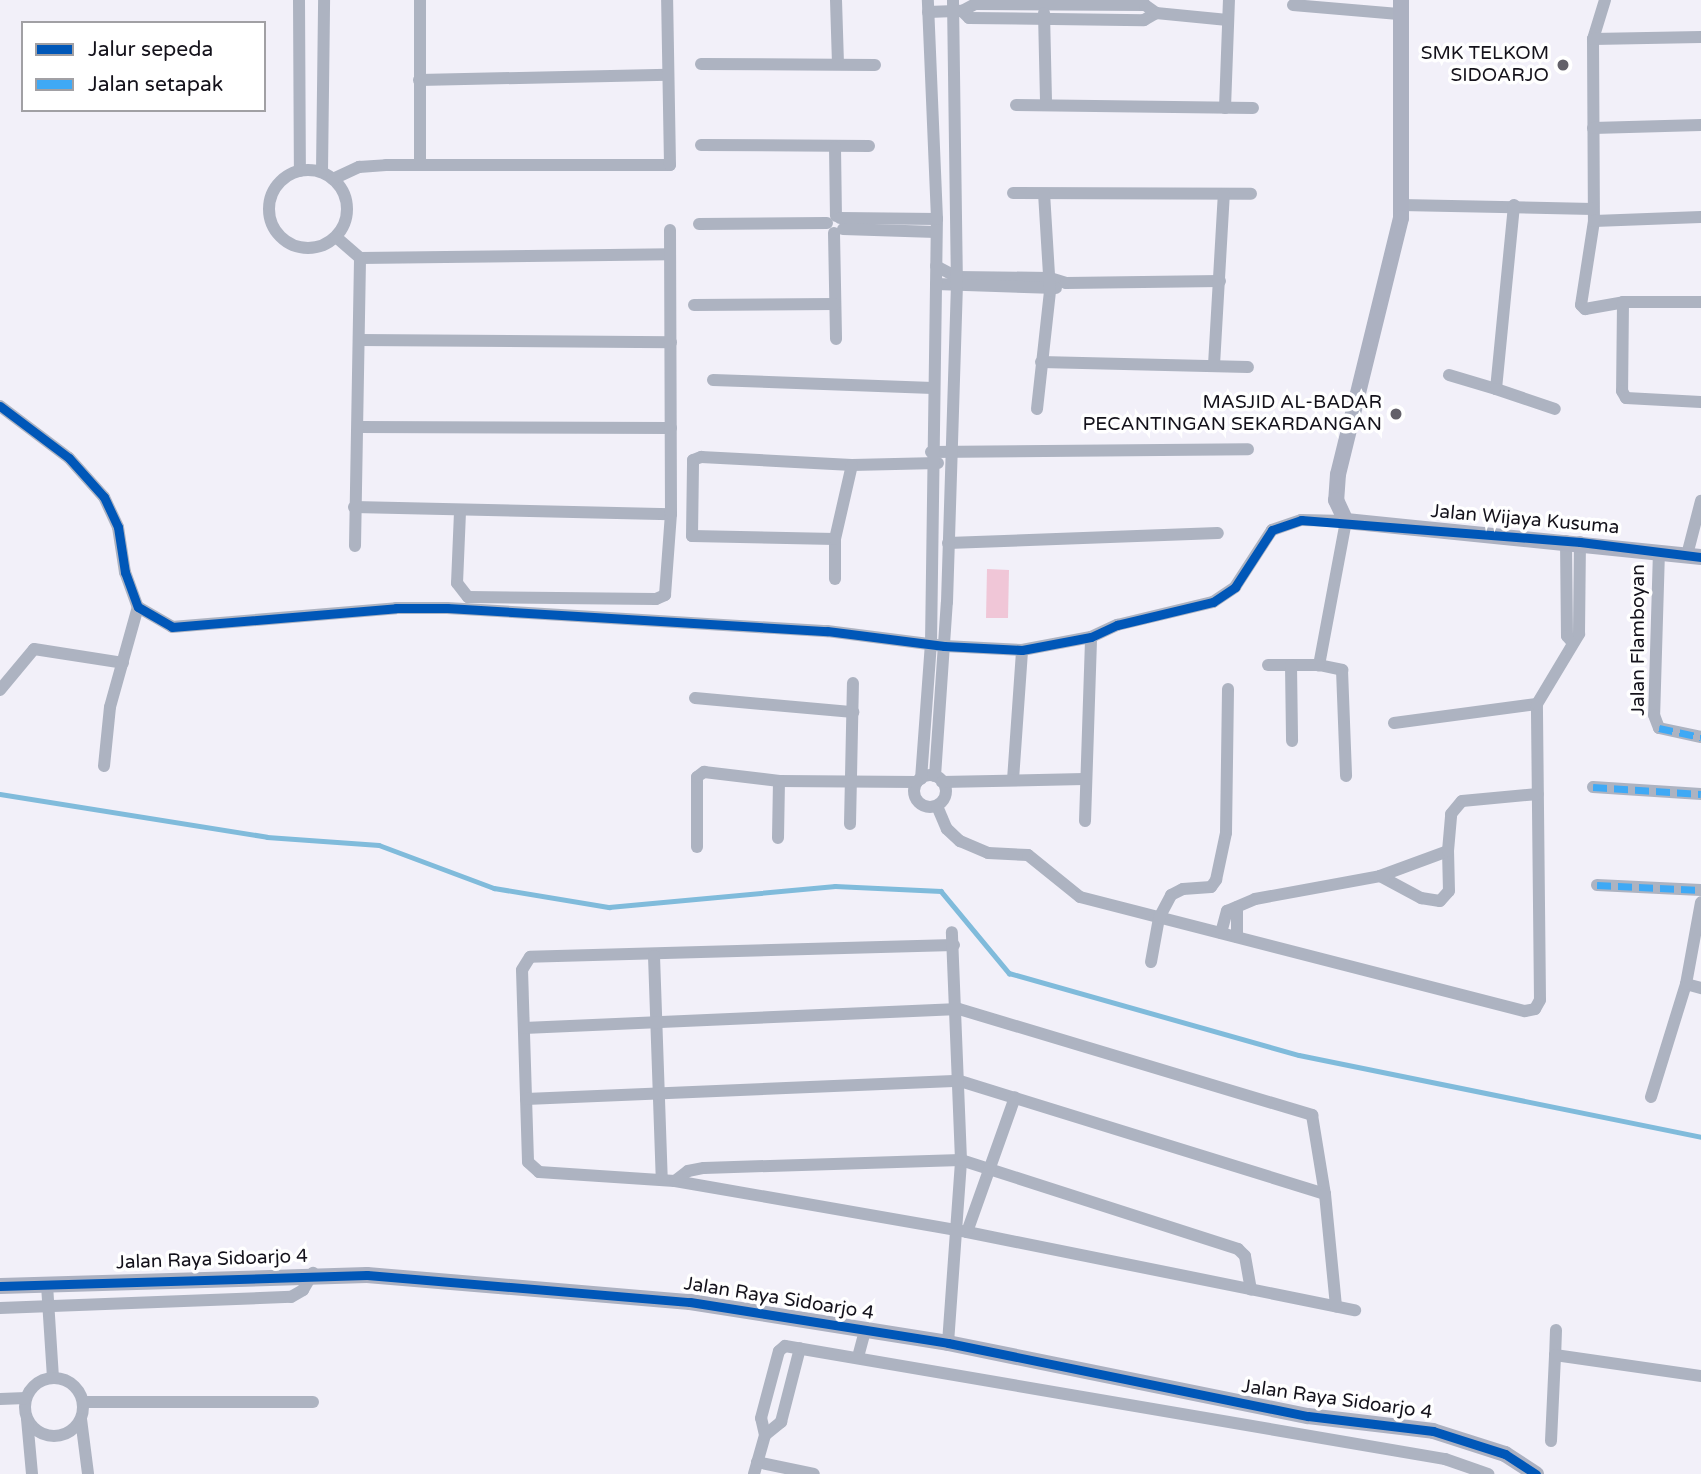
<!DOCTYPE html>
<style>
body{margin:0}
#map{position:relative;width:1701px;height:1474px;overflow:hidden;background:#f2f0f9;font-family:"Varela Round",sans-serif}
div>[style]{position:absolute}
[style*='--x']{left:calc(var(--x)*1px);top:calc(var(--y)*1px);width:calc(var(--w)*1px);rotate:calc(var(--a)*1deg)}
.green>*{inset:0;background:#f0c6d7}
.stream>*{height:4.5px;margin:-2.25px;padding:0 2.25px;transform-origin:2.25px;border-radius:2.25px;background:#80bbdb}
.street>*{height:12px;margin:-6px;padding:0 6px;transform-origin:6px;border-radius:6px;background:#adb3c1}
.street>.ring{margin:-6px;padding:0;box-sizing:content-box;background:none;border:12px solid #adb3c1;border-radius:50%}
.secondary>*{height:16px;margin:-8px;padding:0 8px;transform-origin:8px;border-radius:8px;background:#acb1c1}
.quiet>*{height:7px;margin-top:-3.5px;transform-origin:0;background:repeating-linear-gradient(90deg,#3fa9f5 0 14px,transparent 0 21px)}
.cycleway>*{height:9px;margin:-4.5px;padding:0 4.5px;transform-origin:4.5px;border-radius:4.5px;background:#0057b8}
.dots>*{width:19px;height:19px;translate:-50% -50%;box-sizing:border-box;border:4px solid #fff;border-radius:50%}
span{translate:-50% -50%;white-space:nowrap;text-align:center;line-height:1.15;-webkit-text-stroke:7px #fff;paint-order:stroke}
.poi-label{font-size:19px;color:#14121b}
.right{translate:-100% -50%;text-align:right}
.street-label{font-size:19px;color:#14121b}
.legend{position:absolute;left:21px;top:21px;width:245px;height:91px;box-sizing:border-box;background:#fff;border:2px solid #a1a0a4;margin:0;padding:9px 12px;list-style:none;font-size:21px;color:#14121b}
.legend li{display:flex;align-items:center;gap:14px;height:35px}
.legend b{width:35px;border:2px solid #a1a0a4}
</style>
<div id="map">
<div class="green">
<i style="clip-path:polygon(987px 569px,1009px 570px,1008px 618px,986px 618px)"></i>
</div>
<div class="stream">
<i style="--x:0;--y:794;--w:270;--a:9.1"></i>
<i style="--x:267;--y:837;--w:112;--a:4.1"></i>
<i style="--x:379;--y:845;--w:123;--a:20.5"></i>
<i style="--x:494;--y:888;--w:117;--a:9.4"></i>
<i style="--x:609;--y:907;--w:227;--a:-5.3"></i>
<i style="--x:835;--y:886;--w:106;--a:2.7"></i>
<i style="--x:941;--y:891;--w:107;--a:50.3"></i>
<i style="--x:1009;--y:973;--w:301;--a:15.8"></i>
<i style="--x:1299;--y:1055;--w:410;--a:11.5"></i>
</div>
<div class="street">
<i style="--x:299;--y:0;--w:171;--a:89.7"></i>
<i style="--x:836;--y:0;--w:64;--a:88.2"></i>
<i style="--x:1605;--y:0;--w:41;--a:107.1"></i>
<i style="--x:1593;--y:39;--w:182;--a:89.7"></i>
<i style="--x:1594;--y:221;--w:85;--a:98.8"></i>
<i style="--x:1581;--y:305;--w:6;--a:45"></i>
<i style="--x:1585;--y:309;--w:39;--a:-10"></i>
<i style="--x:1623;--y:302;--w:78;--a:0"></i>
<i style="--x:1293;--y:5;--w:106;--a:4.9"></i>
<i style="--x:962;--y:11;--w:10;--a:45"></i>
<i style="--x:969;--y:18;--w:175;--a:0.7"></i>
<i style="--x:1144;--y:20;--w:14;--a:-30"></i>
<i style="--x:928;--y:12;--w:34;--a:-2"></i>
<i style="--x:962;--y:11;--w:15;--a:-28"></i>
<i style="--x:975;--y:4;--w:170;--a:0.3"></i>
<i style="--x:1145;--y:5;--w:14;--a:36"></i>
<i style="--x:1156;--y:13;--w:72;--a:5.6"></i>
<i style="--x:1044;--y:13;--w:91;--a:88.7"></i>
<i style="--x:1593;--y:39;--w:108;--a:-1.1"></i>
<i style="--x:701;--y:64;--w:174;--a:0.3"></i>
<i style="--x:419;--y:80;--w:249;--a:-1.2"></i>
<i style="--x:1016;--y:105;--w:237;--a:0.7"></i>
<i style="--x:1225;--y:108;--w:108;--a:-87.9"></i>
<i style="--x:1593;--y:128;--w:108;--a:-1.6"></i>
<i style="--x:701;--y:145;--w:168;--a:0.3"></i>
<i style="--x:835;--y:147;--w:69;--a:89.2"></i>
<i style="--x:420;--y:164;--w:164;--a:-90"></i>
<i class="ring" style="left:269px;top:170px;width:66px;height:66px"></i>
<i style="--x:322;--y:172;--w:172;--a:-89.3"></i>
<i style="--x:333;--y:179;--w:29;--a:-25"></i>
<i style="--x:359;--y:167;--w:27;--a:-4"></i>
<i style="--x:386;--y:165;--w:284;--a:0"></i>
<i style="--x:670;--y:165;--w:165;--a:-91"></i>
<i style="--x:1013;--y:193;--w:238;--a:0.2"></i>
<i style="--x:1401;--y:205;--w:192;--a:1.2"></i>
<i style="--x:840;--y:218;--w:97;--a:0.6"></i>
<i style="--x:1594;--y:221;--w:107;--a:-2.1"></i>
<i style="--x:699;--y:224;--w:128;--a:-0.4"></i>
<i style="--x:843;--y:229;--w:93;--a:1.8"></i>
<i style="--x:834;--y:233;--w:106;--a:88.9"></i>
<i style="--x:336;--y:237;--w:32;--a:41"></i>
<i style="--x:360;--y:258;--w:310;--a:-0.7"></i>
<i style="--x:936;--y:266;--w:24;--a:28"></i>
<i style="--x:957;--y:277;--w:93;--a:0.6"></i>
<i style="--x:1050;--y:278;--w:17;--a:17"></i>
<i style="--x:1066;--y:283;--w:154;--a:-0.7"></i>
<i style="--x:936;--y:284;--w:120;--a:1.9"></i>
<i style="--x:1623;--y:302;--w:89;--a:90.6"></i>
<i style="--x:1622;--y:391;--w:8;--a:60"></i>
<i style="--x:1626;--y:398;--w:75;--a:3.1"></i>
<i style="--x:694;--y:305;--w:141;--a:-0.4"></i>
<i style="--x:359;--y:340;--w:312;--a:0.4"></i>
<i style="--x:1041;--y:362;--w:207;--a:1.4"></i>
<i style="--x:1214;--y:365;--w:171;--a:-86.7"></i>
<i style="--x:1449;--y:375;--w:49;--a:16.6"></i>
<i style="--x:1496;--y:389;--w:185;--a:-84.4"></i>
<i style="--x:713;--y:380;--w:220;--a:2.1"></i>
<i style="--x:1496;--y:389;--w:62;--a:18.7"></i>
<i style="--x:0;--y:406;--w:86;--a:37"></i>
<i style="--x:69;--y:458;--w:52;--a:48.1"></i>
<i style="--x:104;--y:497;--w:33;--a:65"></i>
<i style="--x:118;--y:527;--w:46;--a:81.2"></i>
<i style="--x:125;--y:572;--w:37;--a:70"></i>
<i style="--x:138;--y:607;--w:39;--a:30"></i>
<i style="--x:172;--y:627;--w:225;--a:-4.8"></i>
<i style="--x:396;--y:608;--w:51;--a:0"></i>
<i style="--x:447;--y:608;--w:381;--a:3.5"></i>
<i style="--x:827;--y:631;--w:118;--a:7.3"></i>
<i style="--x:944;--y:646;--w:78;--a:2.9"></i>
<i style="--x:1022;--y:650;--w:70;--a:-10.7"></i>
<i style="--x:1091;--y:637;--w:29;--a:-25"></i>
<i style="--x:1117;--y:625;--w:99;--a:-13.5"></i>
<i style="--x:1213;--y:602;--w:27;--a:-34"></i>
<i style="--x:1235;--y:587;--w:68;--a:-57"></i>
<i style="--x:1272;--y:530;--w:31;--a:-19"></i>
<i style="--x:1301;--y:520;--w:45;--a:1.3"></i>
<i style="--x:1346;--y:521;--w:147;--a:100.6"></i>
<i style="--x:1319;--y:665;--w:24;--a:12"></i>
<i style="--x:1342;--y:670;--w:106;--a:87.8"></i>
<i style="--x:1037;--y:409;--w:119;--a:-83.7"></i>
<i style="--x:1050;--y:291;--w:97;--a:-93.5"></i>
<i style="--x:358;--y:427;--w:313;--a:0.2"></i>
<i style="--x:931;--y:452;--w:317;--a:-0.5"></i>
<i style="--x:354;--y:507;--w:317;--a:1.3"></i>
<i style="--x:460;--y:512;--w:71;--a:92.4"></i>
<i style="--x:457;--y:583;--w:18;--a:52"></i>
<i style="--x:468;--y:597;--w:188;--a:0.6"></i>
<i style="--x:656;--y:599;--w:10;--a:-24"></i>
<i style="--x:665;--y:595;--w:81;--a:-85.8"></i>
<i style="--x:671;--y:514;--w:284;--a:-90.2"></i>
<i style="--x:835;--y:539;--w:143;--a:-178.8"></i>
<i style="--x:692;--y:536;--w:76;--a:-89.2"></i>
<i style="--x:693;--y:460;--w:9;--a:-21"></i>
<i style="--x:701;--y:457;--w:151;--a:3"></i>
<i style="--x:852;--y:465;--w:86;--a:-1.3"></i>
<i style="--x:1566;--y:541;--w:95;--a:89.4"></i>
<i style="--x:1567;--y:636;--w:9;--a:49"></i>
<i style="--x:948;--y:543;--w:270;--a:-2.1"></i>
<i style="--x:355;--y:546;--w:288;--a:-89"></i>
<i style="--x:1659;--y:551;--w:164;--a:91.7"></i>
<i style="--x:1654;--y:715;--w:14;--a:69"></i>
<i style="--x:1659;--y:728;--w:43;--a:12.1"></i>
<i style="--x:1687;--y:555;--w:56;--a:-75.5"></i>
<i style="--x:835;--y:579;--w:40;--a:-90"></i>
<i style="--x:835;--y:539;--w:76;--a:-77.1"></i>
<i style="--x:1268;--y:665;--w:51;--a:0"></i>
<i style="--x:1291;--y:665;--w:76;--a:89.2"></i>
<i style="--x:0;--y:690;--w:53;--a:-50.3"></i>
<i style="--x:34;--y:649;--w:90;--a:8.9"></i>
<i style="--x:695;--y:698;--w:159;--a:5.1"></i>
<i style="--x:1394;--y:723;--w:144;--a:-7.6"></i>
<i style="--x:104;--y:766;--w:59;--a:-84.2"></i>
<i style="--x:110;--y:707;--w:104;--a:-74.4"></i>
<i class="ring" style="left:914px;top:775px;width:20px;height:20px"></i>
<i style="--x:935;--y:776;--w:174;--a:-86.1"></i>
<i style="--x:947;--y:602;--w:314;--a:-88.2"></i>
<i style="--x:957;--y:288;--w:288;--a:-90.8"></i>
<i style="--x:921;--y:779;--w:135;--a:-85.8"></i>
<i style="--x:931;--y:644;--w:425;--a:-89.2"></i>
<i style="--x:937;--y:219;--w:219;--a:-92.4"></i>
<i style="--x:1013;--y:780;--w:130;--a:-86"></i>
<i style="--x:942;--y:782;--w:142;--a:-1.2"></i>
<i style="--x:1593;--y:787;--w:108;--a:3.7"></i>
<i style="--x:937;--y:806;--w:25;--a:67"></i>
<i style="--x:947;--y:829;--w:18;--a:43"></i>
<i style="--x:960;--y:841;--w:30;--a:23"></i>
<i style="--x:988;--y:853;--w:40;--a:2.9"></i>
<i style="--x:1028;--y:855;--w:67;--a:38.9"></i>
<i style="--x:1080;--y:897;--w:459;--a:14.4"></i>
<i style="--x:1525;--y:1011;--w:10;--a:-11"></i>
<i style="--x:1535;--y:1009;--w:10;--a:-61"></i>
<i style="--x:1540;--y:1000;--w:296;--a:-90.6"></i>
<i style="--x:1537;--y:704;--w:82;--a:-59"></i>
<i style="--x:1579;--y:634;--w:92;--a:-89.4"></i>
<i style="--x:1085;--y:821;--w:184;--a:-88.1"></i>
<i style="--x:850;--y:824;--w:141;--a:-88.8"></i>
<i style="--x:778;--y:838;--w:57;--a:-89"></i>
<i style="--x:697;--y:847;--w:70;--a:-90"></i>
<i style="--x:697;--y:777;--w:9;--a:-36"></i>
<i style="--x:704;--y:772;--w:76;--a:6.8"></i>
<i style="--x:779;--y:781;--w:138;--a:0.4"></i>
<i style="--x:1380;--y:876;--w:47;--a:28.2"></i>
<i style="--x:1421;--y:898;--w:19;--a:9"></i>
<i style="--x:1440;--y:901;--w:13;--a:-48"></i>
<i style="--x:1449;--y:891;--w:40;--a:-91.4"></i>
<i style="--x:1597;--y:885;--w:104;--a:2.8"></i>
<i style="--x:1221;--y:933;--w:23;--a:-75"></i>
<i style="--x:1227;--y:911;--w:30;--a:-23"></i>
<i style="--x:1255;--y:899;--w:127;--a:-10.4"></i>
<i style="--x:1380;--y:876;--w:72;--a:-20.2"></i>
<i style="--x:1448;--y:851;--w:37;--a:-85"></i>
<i style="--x:1451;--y:814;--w:17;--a:-50"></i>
<i style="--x:1462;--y:801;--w:76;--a:-5.3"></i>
<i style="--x:1237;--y:937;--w:30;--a:-90"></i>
<i style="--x:954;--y:945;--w:424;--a:178.4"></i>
<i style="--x:530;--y:957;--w:15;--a:122"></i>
<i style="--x:522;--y:970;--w:192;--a:88.2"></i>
<i style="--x:528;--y:1162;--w:15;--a:42"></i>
<i style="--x:539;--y:1172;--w:136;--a:3.8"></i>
<i style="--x:675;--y:1181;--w:296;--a:9.9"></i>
<i style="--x:967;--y:1232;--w:396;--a:11.4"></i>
<i style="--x:654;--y:956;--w:224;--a:88"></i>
<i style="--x:1151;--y:962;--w:45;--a:-79.7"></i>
<i style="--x:1159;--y:918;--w:26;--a:-62"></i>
<i style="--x:1171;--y:895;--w:13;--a:-27"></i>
<i style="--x:1183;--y:889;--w:28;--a:-4"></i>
<i style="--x:1211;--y:887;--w:9;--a:-54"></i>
<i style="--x:1216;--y:880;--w:48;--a:-78"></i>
<i style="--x:1226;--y:833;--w:144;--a:-89.2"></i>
<i style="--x:1686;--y:984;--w:16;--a:15"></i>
<i style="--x:524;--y:1028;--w:435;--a:-2.5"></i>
<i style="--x:959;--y:1009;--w:369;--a:16.7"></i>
<i style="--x:1312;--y:1115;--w:80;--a:80.7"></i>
<i style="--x:1651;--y:1097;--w:118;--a:-72.8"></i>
<i style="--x:1686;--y:984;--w:83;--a:-79.6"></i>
<i style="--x:526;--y:1099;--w:434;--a:-2.4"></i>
<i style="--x:960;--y:1081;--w:382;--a:17.2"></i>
<i style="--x:1325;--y:1194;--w:113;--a:84.4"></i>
<i style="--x:675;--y:1181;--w:16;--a:-38"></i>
<i style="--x:688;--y:1171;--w:16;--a:-11"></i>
<i style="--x:704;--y:1168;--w:257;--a:-1.8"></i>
<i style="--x:961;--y:1160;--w:291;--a:17.8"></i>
<i style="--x:1238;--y:1249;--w:10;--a:45"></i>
<i style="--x:1245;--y:1256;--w:34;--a:80"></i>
<i style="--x:967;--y:1232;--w:143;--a:-70.4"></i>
<i style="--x:47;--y:1285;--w:92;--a:86.3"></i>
<i style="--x:0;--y:1308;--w:291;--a:-2.2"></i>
<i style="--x:291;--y:1297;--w:14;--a:-30"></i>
<i style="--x:303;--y:1290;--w:20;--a:-60"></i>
<i style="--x:1556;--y:1330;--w:25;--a:92"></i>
<i style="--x:1555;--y:1355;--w:148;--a:8.2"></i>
<i style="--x:948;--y:1343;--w:183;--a:-85.9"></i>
<i style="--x:961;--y:1160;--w:228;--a:-92.3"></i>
<i style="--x:858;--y:1357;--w:27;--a:-75"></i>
<i class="ring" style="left:25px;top:1378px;width:46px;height:46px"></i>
<i style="--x:0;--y:1399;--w:26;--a:-2"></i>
<i style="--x:84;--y:1402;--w:229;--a:0"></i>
<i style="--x:27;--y:1419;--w:55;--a:84.8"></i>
<i style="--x:81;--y:1419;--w:55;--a:82.7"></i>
<i style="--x:765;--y:1435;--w:21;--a:-39"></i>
<i style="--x:781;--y:1422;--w:76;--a:-75.6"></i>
<i style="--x:1551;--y:1441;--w:86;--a:-87.3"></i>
<i style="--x:757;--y:1462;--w:58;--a:11.9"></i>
<i style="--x:754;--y:1474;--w:41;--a:-74.2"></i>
<i style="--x:765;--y:1435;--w:17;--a:-103"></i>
<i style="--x:761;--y:1418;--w:69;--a:-75"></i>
<i style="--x:779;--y:1351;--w:8;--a:-40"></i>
<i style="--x:785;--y:1346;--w:670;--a:9.72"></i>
<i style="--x:1445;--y:1459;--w:46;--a:19.2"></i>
</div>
<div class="secondary">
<i style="--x:1401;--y:0;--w:218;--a:90"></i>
<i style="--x:1401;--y:218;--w:264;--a:103.8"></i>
<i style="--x:1338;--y:474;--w:26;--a:94"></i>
<i style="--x:1336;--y:500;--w:23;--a:65"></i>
<i style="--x:1346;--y:521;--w:357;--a:5.8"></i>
<i style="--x:0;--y:1286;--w:367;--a:-1.7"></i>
<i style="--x:367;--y:1275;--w:324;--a:4.8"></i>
<i style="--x:690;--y:1302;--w:261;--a:9"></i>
<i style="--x:948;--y:1343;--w:367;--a:11.5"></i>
<i style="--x:1308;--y:1416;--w:126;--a:6.8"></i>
<i style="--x:1433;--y:1431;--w:76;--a:17.7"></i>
<i style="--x:1505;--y:1454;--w:37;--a:33"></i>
</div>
<div class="quiet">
<i style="--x:1659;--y:728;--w:43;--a:12.1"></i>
<i style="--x:1593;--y:787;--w:108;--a:3.7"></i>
<i style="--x:1597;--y:885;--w:104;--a:2.8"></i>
</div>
<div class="cycleway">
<i style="--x:0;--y:406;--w:86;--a:37"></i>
<i style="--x:69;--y:458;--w:52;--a:48.1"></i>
<i style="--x:104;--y:497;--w:33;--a:65"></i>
<i style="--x:118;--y:527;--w:46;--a:81.2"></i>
<i style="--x:125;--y:572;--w:37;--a:70"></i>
<i style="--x:138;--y:607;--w:39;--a:30"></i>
<i style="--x:172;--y:627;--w:225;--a:-4.8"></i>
<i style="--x:396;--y:608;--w:51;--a:0"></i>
<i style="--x:447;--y:608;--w:381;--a:3.5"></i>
<i style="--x:827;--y:631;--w:118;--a:7.3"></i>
<i style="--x:944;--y:646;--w:78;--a:2.9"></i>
<i style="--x:1022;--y:650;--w:70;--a:-10.7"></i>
<i style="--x:1091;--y:637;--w:29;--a:-25"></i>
<i style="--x:1117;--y:625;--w:99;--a:-13.5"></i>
<i style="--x:1213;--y:602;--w:27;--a:-34"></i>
<i style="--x:1235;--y:587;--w:68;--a:-57"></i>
<i style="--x:1272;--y:530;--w:31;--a:-19"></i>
<i style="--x:1301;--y:520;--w:280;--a:4.5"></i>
<i style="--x:1580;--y:542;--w:122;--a:7.1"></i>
<i style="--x:0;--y:1286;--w:367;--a:-1.7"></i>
<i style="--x:367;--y:1275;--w:324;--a:4.8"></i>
<i style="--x:690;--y:1302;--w:261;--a:9"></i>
<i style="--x:948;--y:1343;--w:367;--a:11.5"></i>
<i style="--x:1308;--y:1416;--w:126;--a:6.8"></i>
<i style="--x:1433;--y:1431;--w:76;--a:17.7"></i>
<i style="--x:1505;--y:1454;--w:37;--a:33"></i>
</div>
<div class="dots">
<i style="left:1563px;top:65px;background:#626069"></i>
<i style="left:1396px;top:414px;background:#626069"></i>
</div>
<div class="poi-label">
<span class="right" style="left:1549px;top:65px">SMK TELKOM<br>SIDOARJO</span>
<span class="right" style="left:1382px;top:414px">MASJID AL-BADAR<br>PECANTINGAN SEKARDANGAN</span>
</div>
<div class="street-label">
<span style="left:1525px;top:520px;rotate:5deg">Jalan Wijaya Kusuma</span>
<span style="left:1639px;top:640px;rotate:-90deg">Jalan Flamboyan</span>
<span style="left:212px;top:1260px;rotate:-2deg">Jalan Raya Sidoarjo 4</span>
<span style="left:779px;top:1299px;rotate:9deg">Jalan Raya Sidoarjo 4</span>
<span style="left:1337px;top:1400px;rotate:8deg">Jalan Raya Sidoarjo 4</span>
</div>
<ul class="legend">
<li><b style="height:9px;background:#0057b8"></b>Jalur sepeda</li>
<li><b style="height:9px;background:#3fa9f5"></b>Jalan setapak</li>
</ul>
</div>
